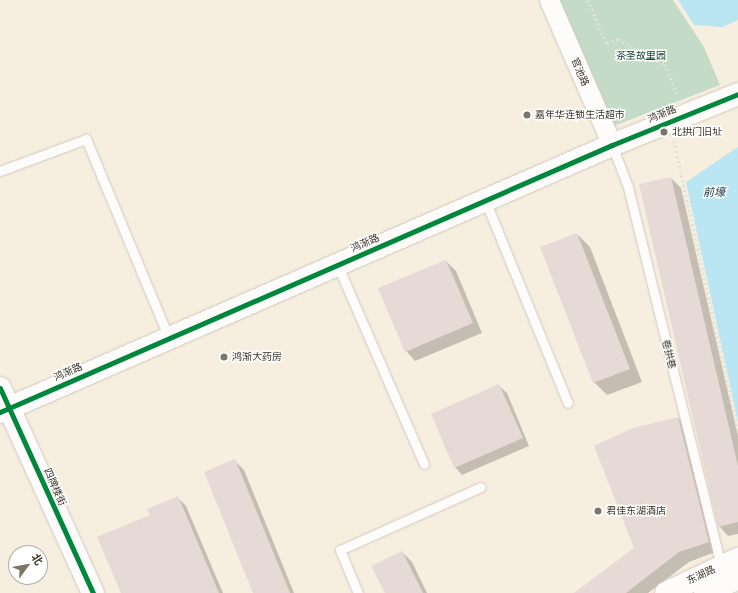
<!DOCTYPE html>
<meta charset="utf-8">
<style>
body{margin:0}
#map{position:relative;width:738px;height:593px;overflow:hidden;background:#f6eedf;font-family:Commissioner,"Noto Sans SC",sans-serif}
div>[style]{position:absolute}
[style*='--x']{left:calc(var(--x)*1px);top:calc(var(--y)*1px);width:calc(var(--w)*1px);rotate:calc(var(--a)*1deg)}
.green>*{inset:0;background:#c4dbc7}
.water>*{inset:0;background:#bae5f3}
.shadow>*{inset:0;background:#0003}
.building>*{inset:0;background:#e7d9d6}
.path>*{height:2.5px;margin-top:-1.25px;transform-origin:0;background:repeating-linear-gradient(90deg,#e3e0dc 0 2px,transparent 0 5px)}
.roads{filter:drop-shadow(0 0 1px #d0cabf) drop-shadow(0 0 1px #d0cabf)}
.lane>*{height:9px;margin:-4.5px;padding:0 4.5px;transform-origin:4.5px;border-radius:4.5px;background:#fefcfa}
.street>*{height:19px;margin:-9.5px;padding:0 9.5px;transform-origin:9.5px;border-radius:9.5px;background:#fefcfa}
.secondary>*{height:22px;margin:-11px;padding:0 11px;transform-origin:11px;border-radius:11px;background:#fefcfa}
.cycleway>*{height:5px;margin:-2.5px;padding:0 2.5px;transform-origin:2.5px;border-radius:2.5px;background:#00873e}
.dots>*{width:11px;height:11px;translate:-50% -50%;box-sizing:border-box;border:2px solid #fff;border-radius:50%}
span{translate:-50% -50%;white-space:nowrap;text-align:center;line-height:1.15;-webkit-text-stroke:3px #fff;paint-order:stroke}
.park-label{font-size:10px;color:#0e3f2c}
.street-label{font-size:10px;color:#3a342a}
.poi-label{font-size:10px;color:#3a342a}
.left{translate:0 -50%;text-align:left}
.water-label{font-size:11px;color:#183743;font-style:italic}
.north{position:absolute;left:8px;top:545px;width:40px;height:40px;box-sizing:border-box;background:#fff;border:1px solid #b0aeaa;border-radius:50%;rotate:58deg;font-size:11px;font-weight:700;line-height:16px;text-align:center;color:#3a342a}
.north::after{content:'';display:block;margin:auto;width:14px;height:18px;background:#7c7569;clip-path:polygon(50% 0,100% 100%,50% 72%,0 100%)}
</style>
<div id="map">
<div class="green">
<i style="clip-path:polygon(556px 0,673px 0,704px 47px,720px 85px,611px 127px)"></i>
</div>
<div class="water">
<i style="clip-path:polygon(678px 0,738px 0,738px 20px,723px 27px,694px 25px)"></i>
<i style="clip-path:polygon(738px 147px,738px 422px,686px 182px)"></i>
</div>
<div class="shadow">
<i style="clip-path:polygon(671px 178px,681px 188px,738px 436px,738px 534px,728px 536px,719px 526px)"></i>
<i style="clip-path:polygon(577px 234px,590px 247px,642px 382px,607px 395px,594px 382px)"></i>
<i style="clip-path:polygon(446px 261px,456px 271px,482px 333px,415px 361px,406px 351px)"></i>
<i style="clip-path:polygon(499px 386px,507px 393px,529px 446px,462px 475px,455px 467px)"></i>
<i style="clip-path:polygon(678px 418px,688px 428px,718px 551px,689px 562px,648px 593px,580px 593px,635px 549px)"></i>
<i style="clip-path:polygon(235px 461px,244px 470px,294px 593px,254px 593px)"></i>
<i style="clip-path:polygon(177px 497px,186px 506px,223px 593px,122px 593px)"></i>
<i style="clip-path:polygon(402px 552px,412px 562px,427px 593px,386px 593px)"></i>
</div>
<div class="building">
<i style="clip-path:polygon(671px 177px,738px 466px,738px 522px,718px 527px,639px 184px)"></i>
<i style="clip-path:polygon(577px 233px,630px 369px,593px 383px,540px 247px)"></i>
<i style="clip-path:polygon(446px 260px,473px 323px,405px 352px,378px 288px)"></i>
<i style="clip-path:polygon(499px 384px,523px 438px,454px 468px,431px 414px)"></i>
<i style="clip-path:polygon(678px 417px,709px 542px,679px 552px,626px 593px,574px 593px,634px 548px,594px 446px,633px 428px)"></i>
<i style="clip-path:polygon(235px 459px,290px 593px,253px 593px,204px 472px)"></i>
<i style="clip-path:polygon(178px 496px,219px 593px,121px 593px,97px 537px,150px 515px,147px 509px)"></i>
<i style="clip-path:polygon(402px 551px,423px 593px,385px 593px,371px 566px)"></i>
</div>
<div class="path">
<i style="--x:588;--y:0;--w:48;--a:66.6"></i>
<i style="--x:607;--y:44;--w:12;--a:-24"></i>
<i style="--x:618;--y:39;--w:53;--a:28"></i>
<i style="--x:665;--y:64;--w:35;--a:68"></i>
<i style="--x:674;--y:141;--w:296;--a:77.5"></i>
</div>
<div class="roads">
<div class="lane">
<i style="--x:612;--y:145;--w:45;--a:69.1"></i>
<i style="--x:628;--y:187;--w:389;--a:76.2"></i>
<i style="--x:0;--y:171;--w:92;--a:-20.4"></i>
<i style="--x:86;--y:139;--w:216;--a:67.4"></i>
<i style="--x:485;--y:200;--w:219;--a:67.8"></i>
<i style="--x:337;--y:264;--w:218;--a:66.5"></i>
<i style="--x:358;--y:593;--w:47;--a:-112.7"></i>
<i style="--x:340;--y:550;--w:154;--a:-24.1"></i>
</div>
<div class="street">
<i style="--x:549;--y:0;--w:158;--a:66.5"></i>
</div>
<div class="secondary">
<i style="--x:0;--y:388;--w:225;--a:65.6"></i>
<i style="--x:0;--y:412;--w:668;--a:-23.57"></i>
<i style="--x:612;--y:145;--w:136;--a:-22"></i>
<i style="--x:666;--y:593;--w:80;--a:-25.3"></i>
<i style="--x:705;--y:593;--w:36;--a:-24"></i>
</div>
</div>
<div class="cycleway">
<i style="--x:0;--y:388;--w:225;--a:65.6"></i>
<i style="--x:0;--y:412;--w:668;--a:-23.57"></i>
<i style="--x:612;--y:145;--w:136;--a:-22"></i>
</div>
<div class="dots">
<i style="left:527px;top:115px;background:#7c7569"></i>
<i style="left:664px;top:132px;background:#7c7569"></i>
<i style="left:224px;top:357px;background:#7c7569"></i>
<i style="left:598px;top:511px;background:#7c7569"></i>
</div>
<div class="park-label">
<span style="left:641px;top:56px">茶圣故里园</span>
</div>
<div class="street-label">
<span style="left:580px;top:72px;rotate:67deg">官池路</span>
<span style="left:662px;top:114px;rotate:-22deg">鸿渐路</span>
<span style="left:365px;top:243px;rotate:-24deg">鸿渐路</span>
<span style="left:669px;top:354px;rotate:76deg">卷拱巷</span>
<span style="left:68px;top:372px;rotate:-24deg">鸿渐路</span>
<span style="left:55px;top:487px;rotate:66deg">四牌楼街</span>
<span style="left:701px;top:575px;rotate:-25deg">东湖路</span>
</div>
<div class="poi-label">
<span class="left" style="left:535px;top:115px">嘉年华连锁生活超市</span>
<span class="left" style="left:672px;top:132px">北拱门旧址</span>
<span class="left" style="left:232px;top:357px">鸿渐大药房</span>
<span class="left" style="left:606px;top:511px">君佳东湖酒店</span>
</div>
<div class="water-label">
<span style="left:714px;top:192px">前壕</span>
</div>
<div class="north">北</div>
</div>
